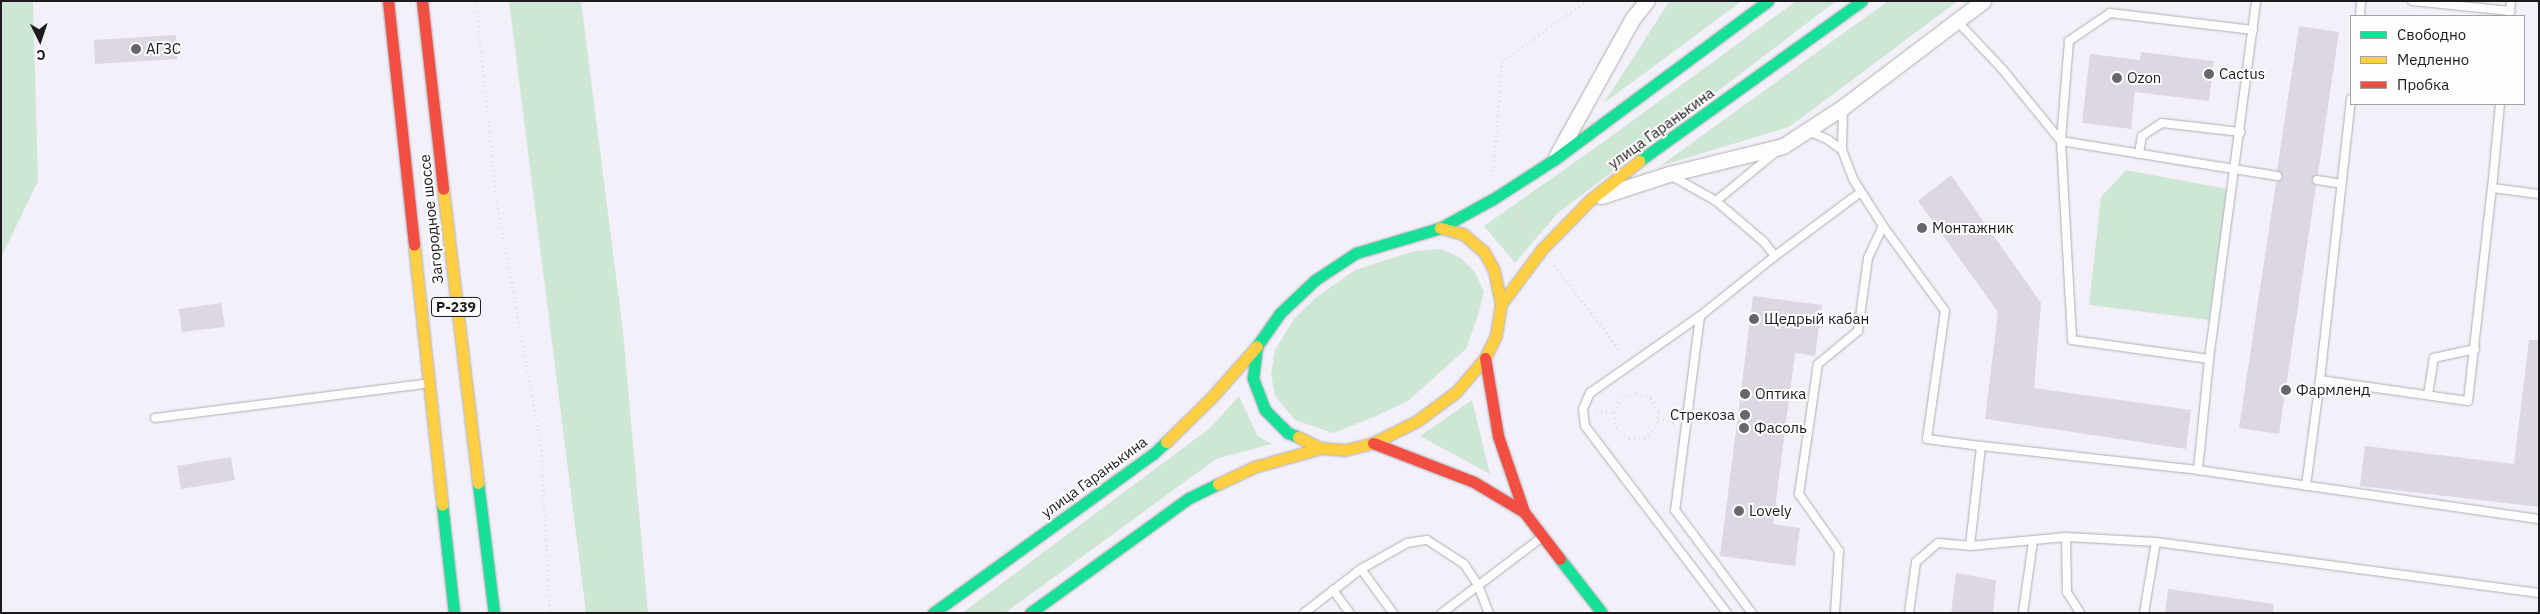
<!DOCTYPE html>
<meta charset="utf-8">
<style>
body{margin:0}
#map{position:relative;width:2540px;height:614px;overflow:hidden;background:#f4f0f9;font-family:"IBM Plex Sans",sans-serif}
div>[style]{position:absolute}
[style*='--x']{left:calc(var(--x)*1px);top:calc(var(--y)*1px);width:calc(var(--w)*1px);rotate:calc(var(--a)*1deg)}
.green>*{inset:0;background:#cee7d5}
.building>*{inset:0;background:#ddd7e4}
.path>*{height:3px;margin-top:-1.5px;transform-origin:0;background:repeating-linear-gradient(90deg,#dfdee0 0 1px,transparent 0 5px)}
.roads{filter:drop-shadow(0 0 1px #afacb3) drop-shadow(0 0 1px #afacb3)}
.lane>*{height:8px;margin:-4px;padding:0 4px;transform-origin:4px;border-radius:4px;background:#fdfdfe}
.street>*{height:15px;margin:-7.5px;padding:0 7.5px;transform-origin:7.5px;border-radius:7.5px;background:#fdfdfe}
.fast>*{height:11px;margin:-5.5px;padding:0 5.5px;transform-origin:5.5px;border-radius:5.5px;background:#16e098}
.slow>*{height:11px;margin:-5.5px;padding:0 5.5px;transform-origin:5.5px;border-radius:5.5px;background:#ffcf43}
.jam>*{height:11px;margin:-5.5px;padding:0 5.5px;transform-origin:5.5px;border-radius:5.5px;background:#f24e42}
.dots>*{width:14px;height:14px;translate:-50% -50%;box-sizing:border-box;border:2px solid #fdfdfd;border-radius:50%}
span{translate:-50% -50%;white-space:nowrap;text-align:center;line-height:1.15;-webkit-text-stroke:4px #fdfdfd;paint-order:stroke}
.shield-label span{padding:1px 4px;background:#fdfdfd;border:1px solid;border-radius:4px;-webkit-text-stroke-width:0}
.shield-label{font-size:14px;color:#1d1a20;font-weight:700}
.poi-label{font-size:15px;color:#1d1a20}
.left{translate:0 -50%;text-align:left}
.right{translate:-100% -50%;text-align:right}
.street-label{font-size:15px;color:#1d1a20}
.frame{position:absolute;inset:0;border:2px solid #1d1a20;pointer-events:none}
.legend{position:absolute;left:2350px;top:15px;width:175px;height:90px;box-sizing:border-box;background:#fdfdfd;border:1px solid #a3a2a5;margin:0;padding:6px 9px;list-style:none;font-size:15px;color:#1d1a20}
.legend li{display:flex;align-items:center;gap:10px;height:25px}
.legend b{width:25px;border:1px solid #a3a2a5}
.north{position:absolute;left:15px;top:15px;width:50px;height:50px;-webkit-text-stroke:4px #fdfdfd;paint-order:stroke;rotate:176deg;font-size:14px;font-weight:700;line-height:20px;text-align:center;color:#1d1a20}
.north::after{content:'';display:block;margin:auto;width:18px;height:22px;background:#1d1a20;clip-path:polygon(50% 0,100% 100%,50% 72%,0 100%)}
</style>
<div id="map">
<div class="green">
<i style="clip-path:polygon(1px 1px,33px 1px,38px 181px,1px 258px)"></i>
<i style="clip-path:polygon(509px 1px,581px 1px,623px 331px,648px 613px,586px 613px)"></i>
<i style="clip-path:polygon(1670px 1px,1742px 1px,1604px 103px,1665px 8px)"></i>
<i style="clip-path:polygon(1796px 1px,1836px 1px,1558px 213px,1515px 263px,1484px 226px,1602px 143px)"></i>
<i style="clip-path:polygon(1888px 1px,1958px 1px,1789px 127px,1660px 166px)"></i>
<i style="clip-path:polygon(2126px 170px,2227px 189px,2209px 320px,2089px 305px,2101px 197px)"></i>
<i style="clip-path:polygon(1441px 249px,1461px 258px,1475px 272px,1484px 292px,1479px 312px,1466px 349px,1408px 401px,1374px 417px,1333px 433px,1295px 420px,1275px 396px,1271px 374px,1275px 350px,1294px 319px,1315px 298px,1355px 270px,1414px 251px)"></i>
<i style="clip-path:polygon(1239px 396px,1257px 435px,1272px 444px,1216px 459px,1005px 613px,962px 613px,1210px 428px)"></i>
<i style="clip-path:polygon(1472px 400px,1490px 474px,1420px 436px)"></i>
</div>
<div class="building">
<i style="clip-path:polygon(2299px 26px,2339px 32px,2318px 174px,2311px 180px,2316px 186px,2279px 434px,2239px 428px,2276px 182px,2281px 180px,2283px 176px,2277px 170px)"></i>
<i style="clip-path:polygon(176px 35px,177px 59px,95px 64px,94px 40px)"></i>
<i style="clip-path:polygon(2141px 52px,2214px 61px,2209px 101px,2135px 92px,2131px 129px,2082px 123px,2090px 54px,2140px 60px)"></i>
<i style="clip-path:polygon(1951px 175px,2041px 303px,2034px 388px,2191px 410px,2186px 449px,1985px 419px,1998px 312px,1918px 201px)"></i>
<i style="clip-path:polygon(1753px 296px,1822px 305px,1815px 356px,1795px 353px,1773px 524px,1800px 528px,1795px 566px,1720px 556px)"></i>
<i style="clip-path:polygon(221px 303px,225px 327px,182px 332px,179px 309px)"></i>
<i style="clip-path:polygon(2529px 340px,2539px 340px,2539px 507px,2360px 486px,2365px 446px,2514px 464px)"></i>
<i style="clip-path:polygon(231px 457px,235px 480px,181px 489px,177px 466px)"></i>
<i style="clip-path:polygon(1956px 573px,1996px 580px,1993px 613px,1951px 613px)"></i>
<i style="clip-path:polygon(2168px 589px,2274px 604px,2273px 613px,2165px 613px)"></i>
</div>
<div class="path">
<i style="--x:476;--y:1;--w:203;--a:84.1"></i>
<i style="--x:497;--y:203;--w:246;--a:79.7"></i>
<i style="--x:541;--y:445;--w:168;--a:86.9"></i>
<i style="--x:1493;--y:176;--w:114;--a:-85.5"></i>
<i style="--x:1502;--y:62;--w:104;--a:-36"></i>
<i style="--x:1512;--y:209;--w:31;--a:53"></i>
<i style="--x:1554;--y:265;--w:106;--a:52.3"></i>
<i style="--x:1596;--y:410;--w:18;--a:6"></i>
<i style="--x:1614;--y:412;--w:15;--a:-62"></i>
<i style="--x:1621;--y:399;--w:16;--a:-22"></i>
<i style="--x:1636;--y:393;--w:16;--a:18"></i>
<i style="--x:1651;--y:398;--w:16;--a:60"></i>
<i style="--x:1659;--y:412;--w:15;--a:101"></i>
<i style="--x:1656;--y:427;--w:16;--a:135"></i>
<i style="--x:1645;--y:438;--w:16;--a:180"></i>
<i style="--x:1629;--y:438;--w:16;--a:-142"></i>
<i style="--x:1616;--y:428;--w:16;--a:-97"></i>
<i style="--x:1658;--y:419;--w:18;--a:13"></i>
</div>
<div class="roads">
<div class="lane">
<i style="--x:2412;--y:1;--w:99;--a:5.8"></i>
<i style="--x:2360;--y:16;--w:15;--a:-86"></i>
<i style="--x:2509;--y:16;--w:15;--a:-82"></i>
<i style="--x:1957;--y:21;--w:67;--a:46.8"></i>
<i style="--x:2003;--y:70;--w:92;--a:50.8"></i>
<i style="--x:2061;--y:141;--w:199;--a:86.8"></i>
<i style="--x:2072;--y:340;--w:138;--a:7.9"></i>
<i style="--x:2253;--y:30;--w:144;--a:-173.2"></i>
<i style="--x:2110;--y:13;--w:50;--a:145.7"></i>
<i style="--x:2069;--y:41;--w:100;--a:94.6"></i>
<i style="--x:2061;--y:141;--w:219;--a:9.2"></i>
<i style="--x:2351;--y:99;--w:283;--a:96.3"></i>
<i style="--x:2320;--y:380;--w:149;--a:8.1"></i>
<i style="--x:2468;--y:401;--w:214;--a:-83.6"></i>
<i style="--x:2500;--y:104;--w:84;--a:95.4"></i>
<i style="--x:2492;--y:188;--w:47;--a:7.3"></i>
<i style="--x:1843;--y:108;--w:42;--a:91.4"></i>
<i style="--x:1842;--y:150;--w:31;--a:69"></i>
<i style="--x:1853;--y:179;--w:56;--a:57.4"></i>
<i style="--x:1883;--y:226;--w:105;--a:53.9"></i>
<i style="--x:1945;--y:311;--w:129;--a:98"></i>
<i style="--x:1927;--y:439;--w:54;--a:7.4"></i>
<i style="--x:1808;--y:131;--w:21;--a:23"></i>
<i style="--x:1827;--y:139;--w:19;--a:36"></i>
<i style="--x:2139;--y:154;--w:18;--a:-81"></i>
<i style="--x:2142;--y:136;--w:24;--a:-33"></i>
<i style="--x:2162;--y:123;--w:79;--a:6.6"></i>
<i style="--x:1670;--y:175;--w:53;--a:29.5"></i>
<i style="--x:1716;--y:201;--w:63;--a:40.5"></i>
<i style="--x:1764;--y:242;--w:18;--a:52"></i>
<i style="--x:1775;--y:256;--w:96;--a:141.3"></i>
<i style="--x:1700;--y:316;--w:134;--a:145"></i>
<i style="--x:1590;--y:393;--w:17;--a:114"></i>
<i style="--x:1583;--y:409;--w:17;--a:83"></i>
<i style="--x:1585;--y:426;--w:235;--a:52.8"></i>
<i style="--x:2317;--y:180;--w:25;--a:9"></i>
<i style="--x:1716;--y:201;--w:79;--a:-39.3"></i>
<i style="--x:1775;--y:256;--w:107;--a:-36.7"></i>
<i style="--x:1700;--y:316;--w:196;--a:97.3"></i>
<i style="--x:1675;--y:510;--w:129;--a:53.2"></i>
<i style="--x:2428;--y:395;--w:37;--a:-81"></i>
<i style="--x:2434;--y:358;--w:42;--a:-12.4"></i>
<i style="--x:155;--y:418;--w:273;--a:-7.2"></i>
<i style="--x:2198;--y:470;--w:112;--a:-84.3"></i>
<i style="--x:2209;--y:359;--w:361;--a:-82.5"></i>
<i style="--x:2306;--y:486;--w:107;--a:-82.5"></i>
<i style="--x:2066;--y:537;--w:55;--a:89"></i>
<i style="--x:2067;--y:592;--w:25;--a:58"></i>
<i style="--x:1970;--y:546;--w:101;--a:-83.7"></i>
<i style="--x:1981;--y:446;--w:218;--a:6.3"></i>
<i style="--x:2198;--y:470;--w:345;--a:8.2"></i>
<i style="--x:1361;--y:569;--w:53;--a:-29.5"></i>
<i style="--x:1407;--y:543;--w:20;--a:-9"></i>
<i style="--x:1427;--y:540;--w:44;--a:33"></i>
<i style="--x:1464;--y:564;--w:25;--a:56"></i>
<i style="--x:1478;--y:585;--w:30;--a:69"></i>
<i style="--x:1333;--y:590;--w:29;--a:54"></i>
<i style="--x:1304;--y:613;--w:72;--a:-37.7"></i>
<i style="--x:1361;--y:569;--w:54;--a:54"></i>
<i style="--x:1442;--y:613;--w:126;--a:-37.2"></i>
<i style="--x:1835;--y:613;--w:62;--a:-86.3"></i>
<i style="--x:1839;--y:551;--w:70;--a:-125.1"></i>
<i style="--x:1799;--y:494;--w:131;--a:-81.7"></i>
<i style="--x:1818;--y:364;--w:52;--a:-39.5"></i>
<i style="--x:1858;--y:331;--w:74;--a:-82.2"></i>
<i style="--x:1868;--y:258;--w:35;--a:-65"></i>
<i style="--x:1909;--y:613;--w:51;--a:-82.2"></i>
<i style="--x:1916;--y:562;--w:29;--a:-41"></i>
<i style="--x:1938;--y:543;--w:32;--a:5"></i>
<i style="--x:1970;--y:546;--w:96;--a:-5.4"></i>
<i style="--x:2066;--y:537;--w:90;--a:3.2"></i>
<i style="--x:2156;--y:542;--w:386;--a:7.6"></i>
<i style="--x:2023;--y:613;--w:73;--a:-82.1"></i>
<i style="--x:2144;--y:613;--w:72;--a:-80.4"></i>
</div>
<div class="street">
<i style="--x:1557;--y:155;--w:157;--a:-61"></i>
<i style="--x:1633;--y:18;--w:22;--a:-51"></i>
<i style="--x:1601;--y:196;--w:71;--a:-17.9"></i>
<i style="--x:1669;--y:174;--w:117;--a:-13.8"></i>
<i style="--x:1783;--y:146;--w:72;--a:-33"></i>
<i style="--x:1843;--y:107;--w:176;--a:-37.1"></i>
</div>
<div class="fast">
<i style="--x:1639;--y:161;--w:274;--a:-35.7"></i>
<i style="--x:1440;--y:228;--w:60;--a:-28.7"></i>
<i style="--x:1493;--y:199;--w:74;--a:-32.8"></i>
<i style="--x:1555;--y:159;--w:265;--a:-36.6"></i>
<i style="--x:1298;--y:437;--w:11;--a:-158"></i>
<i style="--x:1288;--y:433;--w:33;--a:-135"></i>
<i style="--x:1265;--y:410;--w:34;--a:-111"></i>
<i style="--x:1253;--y:378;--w:32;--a:-83"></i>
<i style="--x:1257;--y:346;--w:39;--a:-55"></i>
<i style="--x:1279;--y:314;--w:50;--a:-43.4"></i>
<i style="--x:1315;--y:280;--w:49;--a:-33.4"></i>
<i style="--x:1356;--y:253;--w:88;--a:-16.6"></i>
<i style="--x:478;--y:483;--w:131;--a:83"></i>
<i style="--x:442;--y:504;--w:110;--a:83.7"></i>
<i style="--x:1560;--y:559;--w:68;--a:52.1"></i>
<i style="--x:933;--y:613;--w:271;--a:-35.9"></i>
<i style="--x:1153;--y:454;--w:18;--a:-43"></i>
<i style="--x:1030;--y:613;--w:196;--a:-35.9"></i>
<i style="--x:1189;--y:498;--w:32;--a:-26"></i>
</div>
<div class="slow">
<i style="--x:443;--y:189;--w:296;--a:83.2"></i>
<i style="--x:414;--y:245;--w:261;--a:83.8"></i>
<i style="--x:1501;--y:304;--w:69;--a:-53.3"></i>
<i style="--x:1542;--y:249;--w:69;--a:-45.6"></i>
<i style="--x:1590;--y:200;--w:63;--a:-38.5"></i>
<i style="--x:1298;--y:437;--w:25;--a:26"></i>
<i style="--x:1321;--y:448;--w:24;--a:5"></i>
<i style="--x:1345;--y:450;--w:29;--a:-14"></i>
<i style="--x:1373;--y:443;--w:49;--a:-26.6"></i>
<i style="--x:1417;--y:421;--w:49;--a:-36.6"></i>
<i style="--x:1456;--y:392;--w:45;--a:-49.5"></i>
<i style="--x:1485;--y:358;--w:25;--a:-64"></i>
<i style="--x:1496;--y:335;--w:31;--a:-81"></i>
<i style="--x:1501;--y:304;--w:35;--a:-102"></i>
<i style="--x:1494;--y:270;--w:21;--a:-119"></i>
<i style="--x:1484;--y:252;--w:28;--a:-139"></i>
<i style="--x:1463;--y:234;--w:24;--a:-165"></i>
<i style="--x:1166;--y:442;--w:63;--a:-44.4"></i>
<i style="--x:1211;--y:398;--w:69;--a:-48.5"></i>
<i style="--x:1218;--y:484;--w:40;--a:-25"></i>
<i style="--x:1254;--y:467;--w:70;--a:-15.8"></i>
</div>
<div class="jam">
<i style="--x:388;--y:1;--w:245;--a:83.9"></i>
<i style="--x:422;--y:1;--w:189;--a:83.6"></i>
<i style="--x:1485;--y:358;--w:79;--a:80.5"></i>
<i style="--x:1498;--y:436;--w:80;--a:71.1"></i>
<i style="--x:1524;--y:512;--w:59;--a:52.5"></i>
<i style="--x:1373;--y:443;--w:108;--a:21.1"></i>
<i style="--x:1474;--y:482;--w:58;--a:31"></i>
</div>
</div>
<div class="dots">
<i style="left:136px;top:49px;background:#68656c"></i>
<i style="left:2209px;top:74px;background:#68656c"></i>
<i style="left:2117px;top:78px;background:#68656c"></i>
<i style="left:1922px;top:228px;background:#68656c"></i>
<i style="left:1754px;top:319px;background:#68656c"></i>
<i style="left:2286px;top:390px;background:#68656c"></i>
<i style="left:1745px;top:394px;background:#68656c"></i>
<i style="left:1745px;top:415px;background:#68656c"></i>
<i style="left:1744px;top:428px;background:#68656c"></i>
<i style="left:1739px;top:511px;background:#68656c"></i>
</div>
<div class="shield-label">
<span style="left:456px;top:307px">Р-239</span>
</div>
<div class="poi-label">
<span class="left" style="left:146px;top:49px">АГЗС</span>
<span class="left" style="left:2219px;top:74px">Cactus</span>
<span class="left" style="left:2127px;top:78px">Ozon</span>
<span class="left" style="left:1932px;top:228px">Монтажник</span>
<span class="left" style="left:1764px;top:319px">Щедрый кабан</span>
<span class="left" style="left:2296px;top:390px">Фармленд</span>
<span class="left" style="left:1755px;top:394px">Оптика</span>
<span class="right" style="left:1735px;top:415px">Стрекоза</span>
<span class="left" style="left:1754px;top:428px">Фасоль</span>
<span class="left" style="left:1749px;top:511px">Lovely</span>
</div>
<div class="street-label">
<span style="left:1661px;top:128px;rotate:-36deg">улица Гаранькина</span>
<span style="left:431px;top:219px;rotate:-96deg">Загородное шоссе</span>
<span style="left:1094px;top:477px;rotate:-36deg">улица Гаранькина</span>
</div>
<div class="frame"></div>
<ul class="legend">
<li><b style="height:6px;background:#16e098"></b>Свободно</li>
<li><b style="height:6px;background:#ffcf43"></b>Медленно</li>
<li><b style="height:6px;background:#f24e42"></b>Пробка</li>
</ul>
<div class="north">С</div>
</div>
